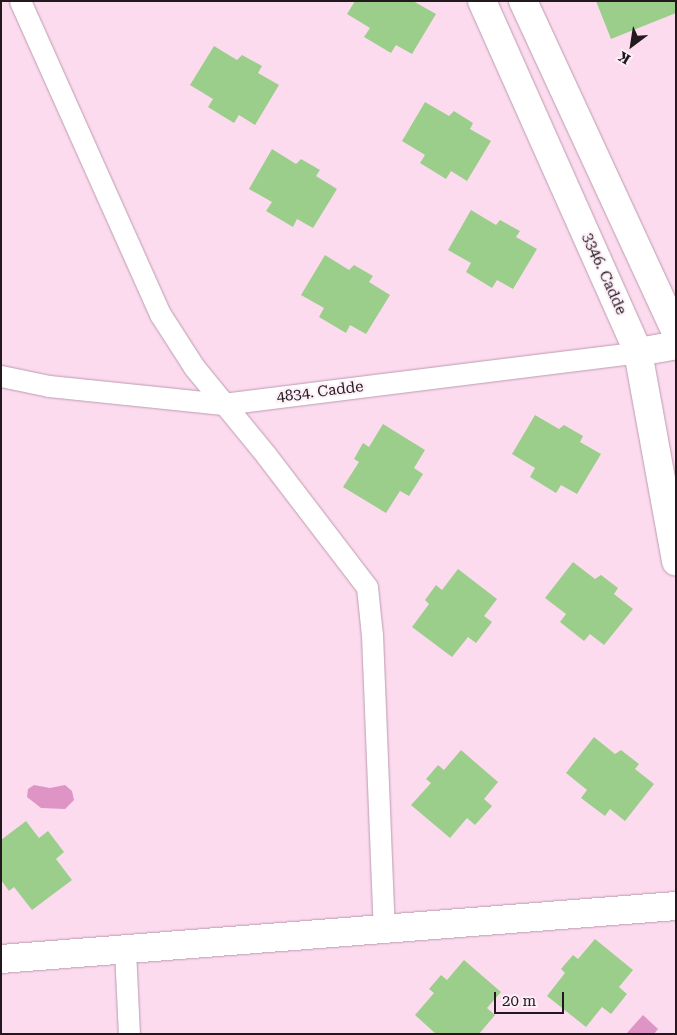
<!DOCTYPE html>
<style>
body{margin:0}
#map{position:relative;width:677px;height:1035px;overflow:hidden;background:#fddbef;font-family:"Roboto Serif",serif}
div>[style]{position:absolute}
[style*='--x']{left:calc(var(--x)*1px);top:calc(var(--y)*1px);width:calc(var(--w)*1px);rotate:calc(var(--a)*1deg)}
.water>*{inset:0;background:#de94c4}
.building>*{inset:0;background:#9bce8b}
.roads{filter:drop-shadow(0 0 1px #bc9caf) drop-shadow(0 0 1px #bc9caf)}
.street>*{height:21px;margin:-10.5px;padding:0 10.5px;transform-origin:10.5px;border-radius:10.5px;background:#fff}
.secondary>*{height:28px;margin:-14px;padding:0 14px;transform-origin:14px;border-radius:14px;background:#fff}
span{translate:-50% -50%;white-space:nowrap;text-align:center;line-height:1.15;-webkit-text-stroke:4px #fdeff7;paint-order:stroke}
.street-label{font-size:15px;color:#24181f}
.frame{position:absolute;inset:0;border:2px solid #24181f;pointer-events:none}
.north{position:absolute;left:607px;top:20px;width:50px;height:50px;-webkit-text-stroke:4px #fdeff7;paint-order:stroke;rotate:211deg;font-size:14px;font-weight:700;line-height:20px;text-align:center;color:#24181f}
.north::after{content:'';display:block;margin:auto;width:18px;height:22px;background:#24181f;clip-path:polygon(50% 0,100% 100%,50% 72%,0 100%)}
.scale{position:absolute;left:494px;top:992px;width:70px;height:22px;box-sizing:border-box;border:2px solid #24181f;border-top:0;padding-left:6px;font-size:15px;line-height:18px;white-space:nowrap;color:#24181f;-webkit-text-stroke:4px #fdeff7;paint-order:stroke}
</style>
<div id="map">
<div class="water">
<i style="clip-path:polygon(34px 785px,50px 788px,65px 785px,72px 791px,74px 800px,65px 809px,41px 808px,27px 797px,28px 789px)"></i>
<i style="clip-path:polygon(643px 1015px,658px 1029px,654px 1034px,626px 1034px)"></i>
</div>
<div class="building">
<i style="clip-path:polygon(355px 1px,413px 1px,436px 14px,412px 54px,396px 45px,391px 53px,364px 37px,370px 28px,347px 14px)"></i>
<i style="clip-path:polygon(596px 1px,676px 1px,676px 13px,611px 39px)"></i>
<i style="clip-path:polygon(214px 46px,237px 60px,242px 55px,262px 66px,258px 73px,279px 85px,255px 125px,239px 115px,234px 123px,208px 107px,213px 99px,190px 85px)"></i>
<i style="clip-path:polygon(425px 102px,449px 116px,454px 111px,473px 123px,470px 129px,491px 141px,467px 181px,451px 171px,446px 179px,420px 163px,425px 155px,402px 141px)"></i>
<i style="clip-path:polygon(272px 149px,296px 164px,301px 159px,320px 170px,316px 176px,337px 189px,313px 228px,297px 219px,293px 227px,266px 211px,272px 202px,249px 189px)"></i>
<i style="clip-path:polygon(471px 210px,496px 225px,500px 220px,520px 231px,516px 237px,537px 249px,513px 289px,497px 280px,492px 288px,466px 272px,471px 263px,448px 250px)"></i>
<i style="clip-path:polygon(325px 255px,349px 270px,354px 265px,373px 276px,369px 282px,390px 295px,366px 334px,350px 325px,346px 333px,319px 317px,324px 308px,301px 295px)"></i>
<i style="clip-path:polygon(535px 415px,559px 429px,564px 425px,583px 436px,580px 442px,601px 454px,577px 494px,561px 485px,556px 493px,530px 477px,535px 468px,512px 454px)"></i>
<i style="clip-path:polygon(383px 424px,425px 450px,414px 468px,423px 474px,409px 496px,400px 491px,386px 513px,343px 487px,359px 462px,354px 459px,363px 443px,369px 447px)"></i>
<i style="clip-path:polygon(573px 562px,595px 579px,601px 575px,618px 588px,614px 594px,633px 609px,604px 645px,590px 634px,584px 641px,560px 622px,566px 614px,545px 598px)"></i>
<i style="clip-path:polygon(458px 569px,497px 599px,484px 616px,492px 622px,476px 643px,468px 637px,452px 657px,412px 627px,429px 604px,425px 600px,436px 585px,442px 590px)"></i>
<i style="clip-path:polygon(594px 737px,615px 754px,621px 750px,639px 764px,635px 769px,654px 784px,625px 821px,610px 809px,605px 816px,581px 798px,587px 790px,566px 773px)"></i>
<i style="clip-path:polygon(461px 750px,498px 782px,484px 799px,492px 806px,475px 825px,467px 818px,450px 838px,411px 805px,431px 783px,426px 779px,438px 765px,444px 770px)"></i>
<i style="clip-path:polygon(26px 821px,39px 838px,48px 831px,64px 852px,56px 859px,72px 880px,32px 910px,14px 887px,9px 891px,1px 880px,1px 840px)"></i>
<i style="clip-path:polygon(595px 939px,633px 970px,619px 987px,627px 994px,611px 1014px,602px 1007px,586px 1027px,547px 996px,565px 973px,561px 969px,573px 955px,578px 959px)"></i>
<i style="clip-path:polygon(464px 960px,501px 992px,487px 1008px,495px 1015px,479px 1034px,436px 1034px,415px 1015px,434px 993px,429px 989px,441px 975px,447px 980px)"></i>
</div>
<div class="roads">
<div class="street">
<i style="--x:20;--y:1;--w:343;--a:65.9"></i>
<i style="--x:160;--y:314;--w:63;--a:57.3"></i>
<i style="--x:194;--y:367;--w:114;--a:50.7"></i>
<i style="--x:266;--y:455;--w:166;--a:52.6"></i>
<i style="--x:367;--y:587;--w:48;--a:84.1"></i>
<i style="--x:372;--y:635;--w:296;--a:87.7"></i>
<i style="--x:1;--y:376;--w:49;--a:11.8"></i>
<i style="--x:49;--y:386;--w:175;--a:5.9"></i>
<i style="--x:223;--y:404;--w:418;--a:-7.1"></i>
<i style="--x:125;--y:950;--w:84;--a:87.3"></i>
</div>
<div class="secondary">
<i style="--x:482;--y:1;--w:384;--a:66"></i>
<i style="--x:638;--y:352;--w:213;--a:79.7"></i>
<i style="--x:523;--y:1;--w:365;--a:65.2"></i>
<i style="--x:638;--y:352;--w:39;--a:-10"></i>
<i style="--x:1;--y:959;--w:677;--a:-4.49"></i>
</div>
</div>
<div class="street-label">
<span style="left:604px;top:274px;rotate:66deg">3346. Cadde</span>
<span style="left:320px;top:392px;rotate:-7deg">4834. Cadde</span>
</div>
<div class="frame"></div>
<div class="north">K</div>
<div class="scale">20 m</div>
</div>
